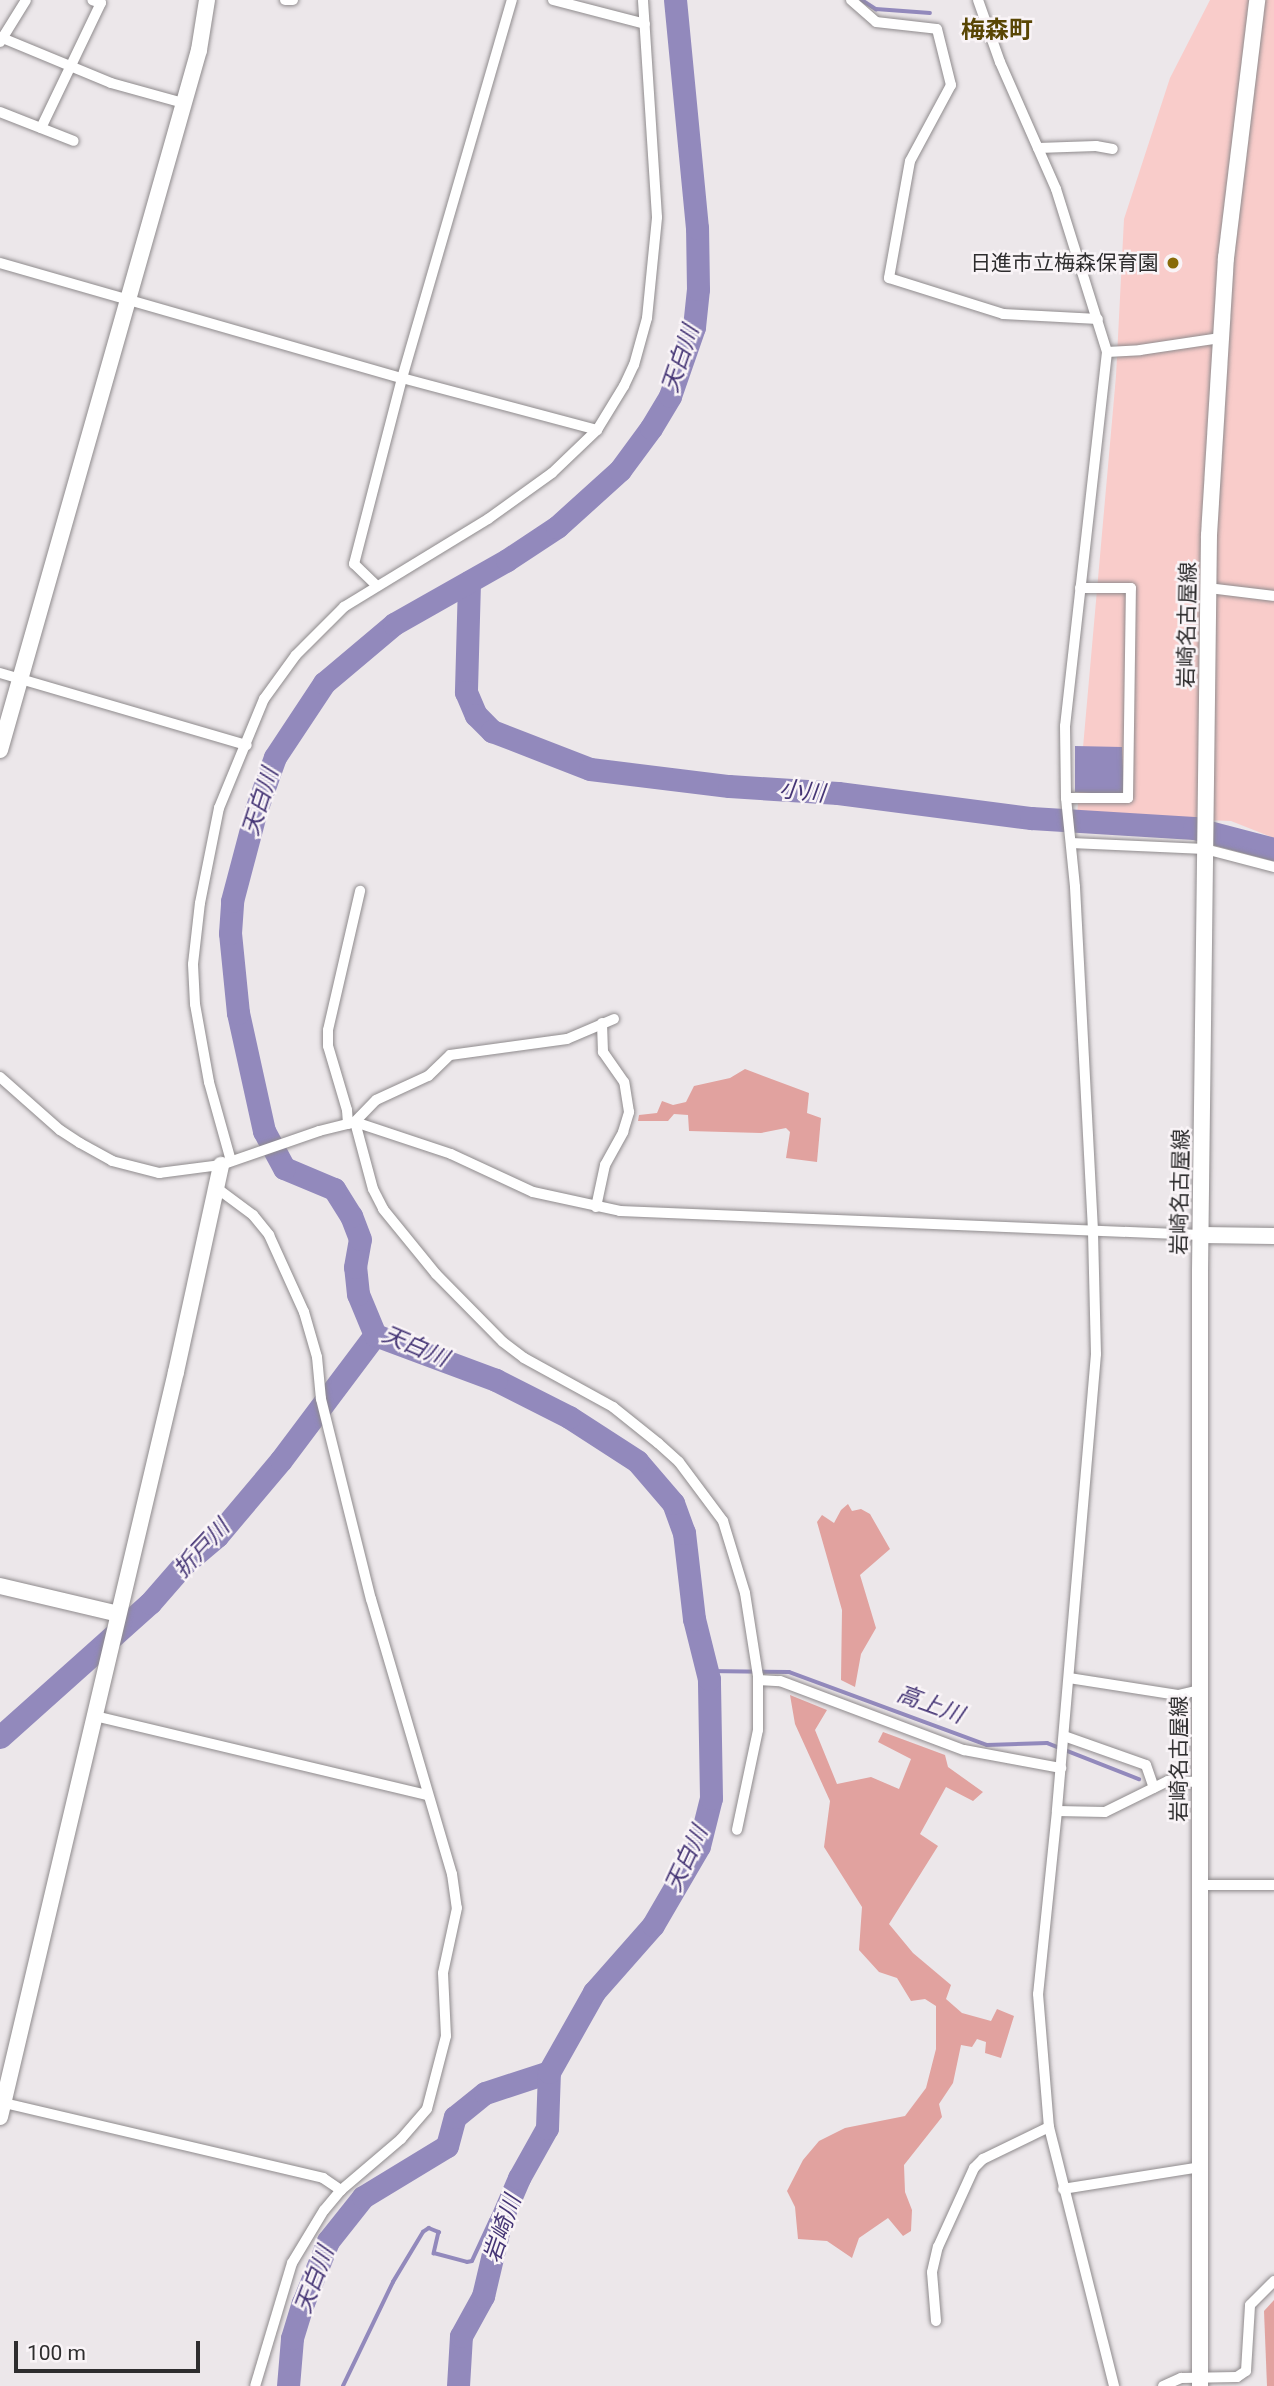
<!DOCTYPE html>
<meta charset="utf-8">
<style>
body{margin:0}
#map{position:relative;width:1274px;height:2386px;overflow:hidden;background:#ece7ea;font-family:Roboto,"Noto Sans JP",sans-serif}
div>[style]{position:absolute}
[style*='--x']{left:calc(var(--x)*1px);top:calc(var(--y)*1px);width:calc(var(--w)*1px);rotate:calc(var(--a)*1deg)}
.green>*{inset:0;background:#f9ccca}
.forest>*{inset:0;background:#e1a29f}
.water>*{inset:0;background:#9289bc}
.stream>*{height:3.5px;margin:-1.75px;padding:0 1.75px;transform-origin:1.75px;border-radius:1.75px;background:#9289bc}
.river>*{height:23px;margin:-11.5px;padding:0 11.5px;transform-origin:11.5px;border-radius:11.5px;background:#9289bc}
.roads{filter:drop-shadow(0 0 2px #8f8b8d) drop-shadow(0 0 2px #8f8b8d)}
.street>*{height:10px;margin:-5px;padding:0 5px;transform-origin:5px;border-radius:5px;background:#fff}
.secondary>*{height:16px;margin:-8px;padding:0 8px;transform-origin:8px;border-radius:8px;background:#fff}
.dots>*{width:19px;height:19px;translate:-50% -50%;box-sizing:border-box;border:4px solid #f9f4f7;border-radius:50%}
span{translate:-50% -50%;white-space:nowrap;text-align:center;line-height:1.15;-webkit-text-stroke:5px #f9f4f7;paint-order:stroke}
.poi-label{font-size:21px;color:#2e2d2e}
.right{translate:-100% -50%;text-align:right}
.street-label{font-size:21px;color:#2e2d2e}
.water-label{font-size:23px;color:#453575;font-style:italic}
.quarter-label{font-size:24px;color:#594604;font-weight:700}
.scale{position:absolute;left:14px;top:2341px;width:186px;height:32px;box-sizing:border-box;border:4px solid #2e2d2e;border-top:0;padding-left:9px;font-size:21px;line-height:24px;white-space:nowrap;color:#2e2d2e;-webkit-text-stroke:5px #f9f4f7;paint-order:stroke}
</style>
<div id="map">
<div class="green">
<i style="clip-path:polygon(1210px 0,1274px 0,1274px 838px,1231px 821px,1077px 815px,1116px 376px,1124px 219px,1170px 78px)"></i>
</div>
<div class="forest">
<i style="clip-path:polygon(745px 1069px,809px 1093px,807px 1113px,821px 1118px,817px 1162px,786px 1158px,790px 1132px,786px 1128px,761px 1133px,689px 1131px,688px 1115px,674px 1114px,668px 1121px,638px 1121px,639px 1115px,657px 1113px,662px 1101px,673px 1105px,686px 1102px,694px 1086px,730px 1078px)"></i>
<i style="clip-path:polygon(848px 1504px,852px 1511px,861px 1509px,870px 1514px,890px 1549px,860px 1575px,876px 1628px,861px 1654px,855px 1687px,841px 1680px,842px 1610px,817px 1522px,822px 1515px,834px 1523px,841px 1510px)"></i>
<i style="clip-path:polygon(790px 1695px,827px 1710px,815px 1730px,837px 1784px,871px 1777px,899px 1789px,911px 1759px,878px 1742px,883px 1732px,945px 1755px,948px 1767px,983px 1792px,973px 1801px,946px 1787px,920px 1834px,938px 1846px,889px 1924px,913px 1953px,951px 1985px,946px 1999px,962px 2013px,991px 2021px,997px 2009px,1014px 2016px,1001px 2058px,985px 2053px,986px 2042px,977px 2039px,972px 2047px,961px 2045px,953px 2083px,939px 2104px,942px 2117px,904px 2165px,905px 2192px,912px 2210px,911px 2231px,903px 2236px,888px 2218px,859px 2238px,852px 2258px,827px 2241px,798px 2239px,795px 2207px,787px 2191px,803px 2160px,819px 2141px,845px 2128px,905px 2116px,926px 2088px,936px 2049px,936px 2006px,925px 1999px,911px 2001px,897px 1978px,879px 1972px,859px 1950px,862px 1907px,824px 1847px,830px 1801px,795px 1724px)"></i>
<i style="clip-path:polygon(1274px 2300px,1274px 2386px,1267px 2386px,1264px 2311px)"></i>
</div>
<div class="water">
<i style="clip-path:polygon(1075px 746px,1122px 747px,1124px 795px,1075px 792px)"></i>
</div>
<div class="stream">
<i style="--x:862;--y:0;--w:17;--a:33"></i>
<i style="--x:876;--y:9;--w:54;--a:4.2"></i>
<i style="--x:707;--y:1671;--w:82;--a:0.7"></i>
<i style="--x:789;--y:1672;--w:211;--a:20.2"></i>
<i style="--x:987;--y:1745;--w:60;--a:-1.9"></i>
<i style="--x:1047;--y:1743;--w:99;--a:21.4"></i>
<i style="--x:343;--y:2386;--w:115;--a:-64.3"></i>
<i style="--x:393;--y:2282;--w:58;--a:-59"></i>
<i style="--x:423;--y:2232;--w:7;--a:-34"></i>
<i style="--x:429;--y:2228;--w:11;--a:22"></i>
<i style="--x:439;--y:2232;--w:22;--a:103"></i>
<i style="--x:434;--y:2253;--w:34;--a:15"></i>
<i style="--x:467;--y:2262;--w:5;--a:-11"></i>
<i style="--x:472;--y:2261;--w:45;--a:-65.1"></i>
<i style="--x:491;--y:2220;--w:10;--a:0"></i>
</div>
<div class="river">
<i style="--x:469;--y:582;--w:110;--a:91.6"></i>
<i style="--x:466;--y:692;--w:25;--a:67"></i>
<i style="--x:476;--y:715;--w:23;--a:45"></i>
<i style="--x:492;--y:731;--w:105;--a:21.2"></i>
<i style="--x:590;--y:769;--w:140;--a:7"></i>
<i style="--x:729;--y:786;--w:109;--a:3.7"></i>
<i style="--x:838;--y:793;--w:195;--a:7.4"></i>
<i style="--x:1031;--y:818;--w:163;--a:3.5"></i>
<i style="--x:1194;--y:828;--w:83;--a:14.7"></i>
<i style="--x:0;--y:1737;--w:201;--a:-41.8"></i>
<i style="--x:150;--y:1603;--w:52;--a:-48.9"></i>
<i style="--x:184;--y:1564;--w:43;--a:-40.3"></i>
<i style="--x:217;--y:1536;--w:99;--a:-49.9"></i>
<i style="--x:281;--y:1460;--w:156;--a:-53.1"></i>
<i style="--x:288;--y:2386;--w:48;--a:-85.2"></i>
<i style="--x:292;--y:2338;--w:37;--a:-73"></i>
<i style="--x:303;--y:2303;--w:67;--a:-68"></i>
<i style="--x:328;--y:2241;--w:56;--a:-51.5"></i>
<i style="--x:363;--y:2197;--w:98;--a:-31.3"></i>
<i style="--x:447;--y:2146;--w:30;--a:-75"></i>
<i style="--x:455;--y:2117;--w:38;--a:-39"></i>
<i style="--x:485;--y:2093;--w:67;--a:-18.2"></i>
<i style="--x:458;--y:2386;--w:50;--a:-86.6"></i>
<i style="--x:461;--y:2336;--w:46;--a:-61.2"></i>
<i style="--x:483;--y:2296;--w:78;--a:-76.7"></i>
<i style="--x:501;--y:2220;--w:46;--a:-66.8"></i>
<i style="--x:519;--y:2178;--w:57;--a:-60.8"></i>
<i style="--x:547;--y:2128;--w:56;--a:-88"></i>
<i style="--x:549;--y:2072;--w:92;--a:-60.6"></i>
<i style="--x:594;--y:1992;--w:89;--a:-48.6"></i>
<i style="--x:653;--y:1925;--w:91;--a:-59.8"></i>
<i style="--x:699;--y:1846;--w:49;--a:-76"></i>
<i style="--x:711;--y:1798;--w:119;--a:-91"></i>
<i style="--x:709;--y:1679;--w:62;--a:-104"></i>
<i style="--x:694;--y:1619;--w:87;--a:-96.6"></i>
<i style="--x:684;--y:1533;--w:32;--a:-110"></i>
<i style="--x:673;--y:1503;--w:55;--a:-130.6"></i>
<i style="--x:637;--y:1461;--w:81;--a:-147.1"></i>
<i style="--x:569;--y:1417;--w:82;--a:-153.1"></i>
<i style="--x:496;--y:1380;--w:129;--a:-159.6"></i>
<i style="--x:375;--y:1335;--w:44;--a:-112.5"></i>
<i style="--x:358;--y:1294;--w:27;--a:-96"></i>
<i style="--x:355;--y:1267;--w:28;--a:-80"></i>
<i style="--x:360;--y:1239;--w:25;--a:-111"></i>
<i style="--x:351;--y:1216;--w:32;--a:-122"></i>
<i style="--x:334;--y:1189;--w:54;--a:-157.2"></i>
<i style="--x:284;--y:1168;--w:42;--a:-118.4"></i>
<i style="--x:264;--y:1131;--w:121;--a:-102.4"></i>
<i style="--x:238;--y:1013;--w:80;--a:-95.7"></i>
<i style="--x:230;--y:933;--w:32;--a:-86"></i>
<i style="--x:232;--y:901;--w:94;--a:-75.2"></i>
<i style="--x:256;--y:810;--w:56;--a:-70.3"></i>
<i style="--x:275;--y:757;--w:89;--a:-56.5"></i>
<i style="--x:324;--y:683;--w:92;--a:-40.1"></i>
<i style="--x:394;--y:624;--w:130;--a:-29.5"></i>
<i style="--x:507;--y:560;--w:60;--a:-33.4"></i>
<i style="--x:557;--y:527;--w:85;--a:-42.1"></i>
<i style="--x:620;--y:470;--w:52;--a:-53.6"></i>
<i style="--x:651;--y:428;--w:37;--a:-59"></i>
<i style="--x:670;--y:396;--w:73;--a:-70.8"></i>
<i style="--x:694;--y:327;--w:38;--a:-84"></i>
<i style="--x:698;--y:289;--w:61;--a:-90.9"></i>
<i style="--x:697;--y:228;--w:229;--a:-95.5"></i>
</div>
<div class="roads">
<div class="street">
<i style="--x:285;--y:0;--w:8;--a:0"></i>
<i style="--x:553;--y:0;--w:95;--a:14.6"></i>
<i style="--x:851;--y:0;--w:33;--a:41"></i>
<i style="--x:876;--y:22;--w:61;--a:6.5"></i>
<i style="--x:937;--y:29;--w:58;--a:76"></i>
<i style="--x:951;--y:85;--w:86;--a:118.3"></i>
<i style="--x:910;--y:161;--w:119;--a:100.2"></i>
<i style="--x:889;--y:278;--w:120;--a:17.5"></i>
<i style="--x:1003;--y:314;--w:95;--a:3"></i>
<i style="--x:978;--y:0;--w:66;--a:70.5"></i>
<i style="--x:1000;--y:62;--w:139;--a:66.2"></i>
<i style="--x:1056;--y:189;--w:171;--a:72.6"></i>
<i style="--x:1107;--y:352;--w:376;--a:96.4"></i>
<i style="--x:1065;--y:726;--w:72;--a:89.2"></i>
<i style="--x:1066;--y:798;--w:89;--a:84.2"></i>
<i style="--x:1075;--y:887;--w:345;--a:87"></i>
<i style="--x:1093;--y:1232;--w:122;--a:88.6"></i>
<i style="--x:1096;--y:1354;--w:459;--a:94.9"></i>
<i style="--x:1057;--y:1811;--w:184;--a:95.9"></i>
<i style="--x:1038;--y:1994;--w:133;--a:85.3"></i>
<i style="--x:1049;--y:2127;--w:267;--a:75.9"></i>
<i style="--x:0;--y:37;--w:120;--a:22.5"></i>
<i style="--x:111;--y:83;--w:75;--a:15.5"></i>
<i style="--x:0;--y:42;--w:49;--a:-58.2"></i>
<i style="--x:0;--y:112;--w:79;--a:21.4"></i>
<i style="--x:41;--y:128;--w:139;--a:-64.4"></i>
<i style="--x:101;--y:3;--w:9;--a:-162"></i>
<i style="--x:1038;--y:148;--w:58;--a:-2"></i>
<i style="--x:1096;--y:146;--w:17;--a:10"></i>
<i style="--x:0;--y:263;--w:418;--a:16"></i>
<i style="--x:402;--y:378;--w:202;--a:14.9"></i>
<i style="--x:1107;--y:352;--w:33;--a:-3"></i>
<i style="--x:1140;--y:350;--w:81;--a:-8.5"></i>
<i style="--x:377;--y:586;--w:32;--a:-136"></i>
<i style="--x:354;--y:564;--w:192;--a:-75.5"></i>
<i style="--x:402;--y:378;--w:394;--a:-73.8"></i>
<i style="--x:1208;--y:588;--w:66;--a:6.9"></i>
<i style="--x:0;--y:673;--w:257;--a:16.3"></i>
<i style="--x:1066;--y:798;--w:62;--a:0"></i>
<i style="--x:1128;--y:798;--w:210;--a:-89.2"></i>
<i style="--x:1131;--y:588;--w:51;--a:180"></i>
<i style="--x:1071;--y:843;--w:134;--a:2.6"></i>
<i style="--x:1205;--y:849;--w:71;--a:14.6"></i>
<i style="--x:614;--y:1019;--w:51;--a:156.9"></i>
<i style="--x:567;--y:1039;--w:118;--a:172.2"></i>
<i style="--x:450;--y:1055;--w:30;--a:136"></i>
<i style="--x:428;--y:1076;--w:57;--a:155.2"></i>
<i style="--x:376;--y:1100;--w:30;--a:134"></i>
<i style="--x:355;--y:1122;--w:69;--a:75"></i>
<i style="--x:373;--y:1189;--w:22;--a:63"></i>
<i style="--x:383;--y:1209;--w:84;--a:50.8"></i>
<i style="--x:436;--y:1274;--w:95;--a:45.4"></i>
<i style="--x:503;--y:1342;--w:26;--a:37"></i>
<i style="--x:524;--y:1358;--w:102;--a:28.8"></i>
<i style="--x:613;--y:1407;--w:58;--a:38.7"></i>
<i style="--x:658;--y:1443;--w:28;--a:42"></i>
<i style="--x:679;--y:1462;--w:74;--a:53.3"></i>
<i style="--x:723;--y:1521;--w:75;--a:73"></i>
<i style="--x:745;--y:1593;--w:84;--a:81.1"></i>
<i style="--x:758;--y:1676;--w:54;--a:90"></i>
<i style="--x:758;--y:1730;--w:102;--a:101.9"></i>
<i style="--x:0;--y:1077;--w:80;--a:41.5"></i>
<i style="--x:60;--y:1130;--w:24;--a:33"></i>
<i style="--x:80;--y:1143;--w:37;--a:29"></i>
<i style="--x:112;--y:1161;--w:49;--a:14.3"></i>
<i style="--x:159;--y:1173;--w:63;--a:-7.4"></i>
<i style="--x:221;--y:1165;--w:104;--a:-19.1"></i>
<i style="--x:319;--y:1131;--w:37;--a:-14"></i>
<i style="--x:355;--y:1122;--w:101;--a:18.4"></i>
<i style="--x:451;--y:1154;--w:90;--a:24.9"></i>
<i style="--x:533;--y:1192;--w:89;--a:12.3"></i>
<i style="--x:620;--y:1211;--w:581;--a:2.37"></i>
<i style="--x:348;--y:1124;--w:14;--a:-94"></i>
<i style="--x:347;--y:1110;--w:67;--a:-106.5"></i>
<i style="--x:328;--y:1046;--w:16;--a:-90"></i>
<i style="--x:328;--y:1030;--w:143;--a:-77"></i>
<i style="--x:231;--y:1161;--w:82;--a:-105.6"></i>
<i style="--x:209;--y:1082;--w:79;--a:-100.2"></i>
<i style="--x:195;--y:1004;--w:40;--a:-92.9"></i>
<i style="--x:193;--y:964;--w:61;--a:-83.5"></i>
<i style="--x:200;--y:903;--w:97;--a:-78.7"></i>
<i style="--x:219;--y:808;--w:118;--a:-67.6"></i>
<i style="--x:264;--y:699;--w:54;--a:-54"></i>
<i style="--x:296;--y:655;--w:68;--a:-45"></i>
<i style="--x:344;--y:607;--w:169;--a:-31.4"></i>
<i style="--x:488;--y:519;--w:79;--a:-35.7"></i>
<i style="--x:552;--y:473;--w:62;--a:-43.7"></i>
<i style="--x:597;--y:430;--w:52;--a:-58.5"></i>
<i style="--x:624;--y:386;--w:23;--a:-65"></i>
<i style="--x:634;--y:365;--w:49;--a:-74.5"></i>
<i style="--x:647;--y:318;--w:101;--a:-84.3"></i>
<i style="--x:657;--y:217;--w:217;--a:-93.7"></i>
<i style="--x:218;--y:1189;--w:44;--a:36.6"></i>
<i style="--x:253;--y:1215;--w:26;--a:51"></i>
<i style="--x:269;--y:1235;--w:85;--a:65.6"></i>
<i style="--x:304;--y:1312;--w:47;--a:73.9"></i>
<i style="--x:317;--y:1357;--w:42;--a:84.6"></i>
<i style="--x:321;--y:1399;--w:206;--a:76"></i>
<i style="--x:371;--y:1599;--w:287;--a:73.6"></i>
<i style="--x:452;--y:1874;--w:34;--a:82"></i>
<i style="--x:457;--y:1908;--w:66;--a:102.2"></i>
<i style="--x:443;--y:1973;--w:63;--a:87.3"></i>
<i style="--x:446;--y:2036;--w:75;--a:104.6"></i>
<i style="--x:427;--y:2109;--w:40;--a:131"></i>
<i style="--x:401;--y:2139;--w:79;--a:139.6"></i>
<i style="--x:341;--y:2190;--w:26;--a:130"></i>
<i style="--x:324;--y:2210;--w:62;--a:121.1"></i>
<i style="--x:292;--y:2263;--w:128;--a:106.7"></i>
<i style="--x:596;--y:1207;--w:43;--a:-77.9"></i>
<i style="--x:605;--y:1165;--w:38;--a:-61"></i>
<i style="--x:623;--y:1132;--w:21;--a:-73"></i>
<i style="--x:629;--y:1112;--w:30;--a:-99"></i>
<i style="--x:624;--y:1082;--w:37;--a:-125"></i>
<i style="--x:603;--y:1052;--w:29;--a:-92"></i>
<i style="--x:1069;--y:1678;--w:110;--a:8.9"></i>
<i style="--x:1178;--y:1695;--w:23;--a:-13"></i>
<i style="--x:758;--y:1680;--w:22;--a:3"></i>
<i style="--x:780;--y:1681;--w:197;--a:20.6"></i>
<i style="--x:964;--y:1750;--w:99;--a:10.5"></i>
<i style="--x:95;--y:1716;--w:341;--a:13.4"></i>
<i style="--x:1064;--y:1736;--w:87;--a:19.5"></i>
<i style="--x:1146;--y:1765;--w:24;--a:71"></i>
<i style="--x:1057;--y:1811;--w:48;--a:1.2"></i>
<i style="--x:1105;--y:1812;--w:70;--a:-26.2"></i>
<i style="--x:1168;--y:1781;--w:32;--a:2"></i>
<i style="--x:1200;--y:1885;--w:74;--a:0"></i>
<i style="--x:0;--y:2102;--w:332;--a:13.2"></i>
<i style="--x:323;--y:2178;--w:22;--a:34"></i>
<i style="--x:1063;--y:2189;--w:140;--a:-9.1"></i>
<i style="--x:936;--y:2321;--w:49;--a:-94.7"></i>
<i style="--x:932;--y:2272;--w:26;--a:-77"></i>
<i style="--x:938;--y:2247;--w:87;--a:-65.5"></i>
<i style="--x:974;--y:2168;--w:13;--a:-45"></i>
<i style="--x:983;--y:2159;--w:73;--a:-25.9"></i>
<i style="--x:1163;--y:2386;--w:20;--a:-24"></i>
<i style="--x:1181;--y:2378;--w:56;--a:-1"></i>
<i style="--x:1237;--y:2377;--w:11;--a:-34"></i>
<i style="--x:1246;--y:2371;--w:66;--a:-86.5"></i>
<i style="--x:1250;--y:2305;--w:34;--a:-45"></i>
</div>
<div class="secondary">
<i style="--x:0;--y:750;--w:728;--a:-74.13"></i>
<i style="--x:199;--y:50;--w:51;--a:-80.9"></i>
<i style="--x:1201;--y:1235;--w:73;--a:0.8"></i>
<i style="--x:0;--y:1586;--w:121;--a:13.3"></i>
<i style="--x:0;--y:2117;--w:766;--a:-76.71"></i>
<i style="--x:176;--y:1372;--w:212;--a:-77.7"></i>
<i style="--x:1200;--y:2386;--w:1115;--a:-90"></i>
<i style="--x:1200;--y:1271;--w:736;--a:-89.3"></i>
<i style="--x:1209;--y:535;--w:278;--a:-86.5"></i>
<i style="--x:1226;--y:258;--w:260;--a:-83.1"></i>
</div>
</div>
<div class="dots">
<i style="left:1173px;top:263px;background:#886b09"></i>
</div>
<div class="poi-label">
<span class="right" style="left:1159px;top:263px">日進市立梅森保育園</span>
</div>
<div class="street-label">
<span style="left:1187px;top:625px;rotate:-89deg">岩崎名古屋線</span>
<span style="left:1180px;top:1192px;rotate:-89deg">岩崎名古屋線</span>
<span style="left:1179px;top:1759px;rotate:-90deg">岩崎名古屋線</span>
</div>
<div class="water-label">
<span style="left:681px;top:359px;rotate:-71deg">天白川</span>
<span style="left:802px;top:792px;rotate:6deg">小川</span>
<span style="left:261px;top:802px;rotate:-72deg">天白川</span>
<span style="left:415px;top:1347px;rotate:23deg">天白川</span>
<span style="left:202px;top:1549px;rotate:-47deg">折戸川</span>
<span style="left:930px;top:1705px;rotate:20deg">高上川</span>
<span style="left:687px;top:1859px;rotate:-65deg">天白川</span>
<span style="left:503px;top:2229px;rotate:-71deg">岩崎川</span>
<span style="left:315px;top:2280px;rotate:-69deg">天白川</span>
</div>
<div class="quarter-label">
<span style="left:997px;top:31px">梅森町</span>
</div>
<div class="scale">100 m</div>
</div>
